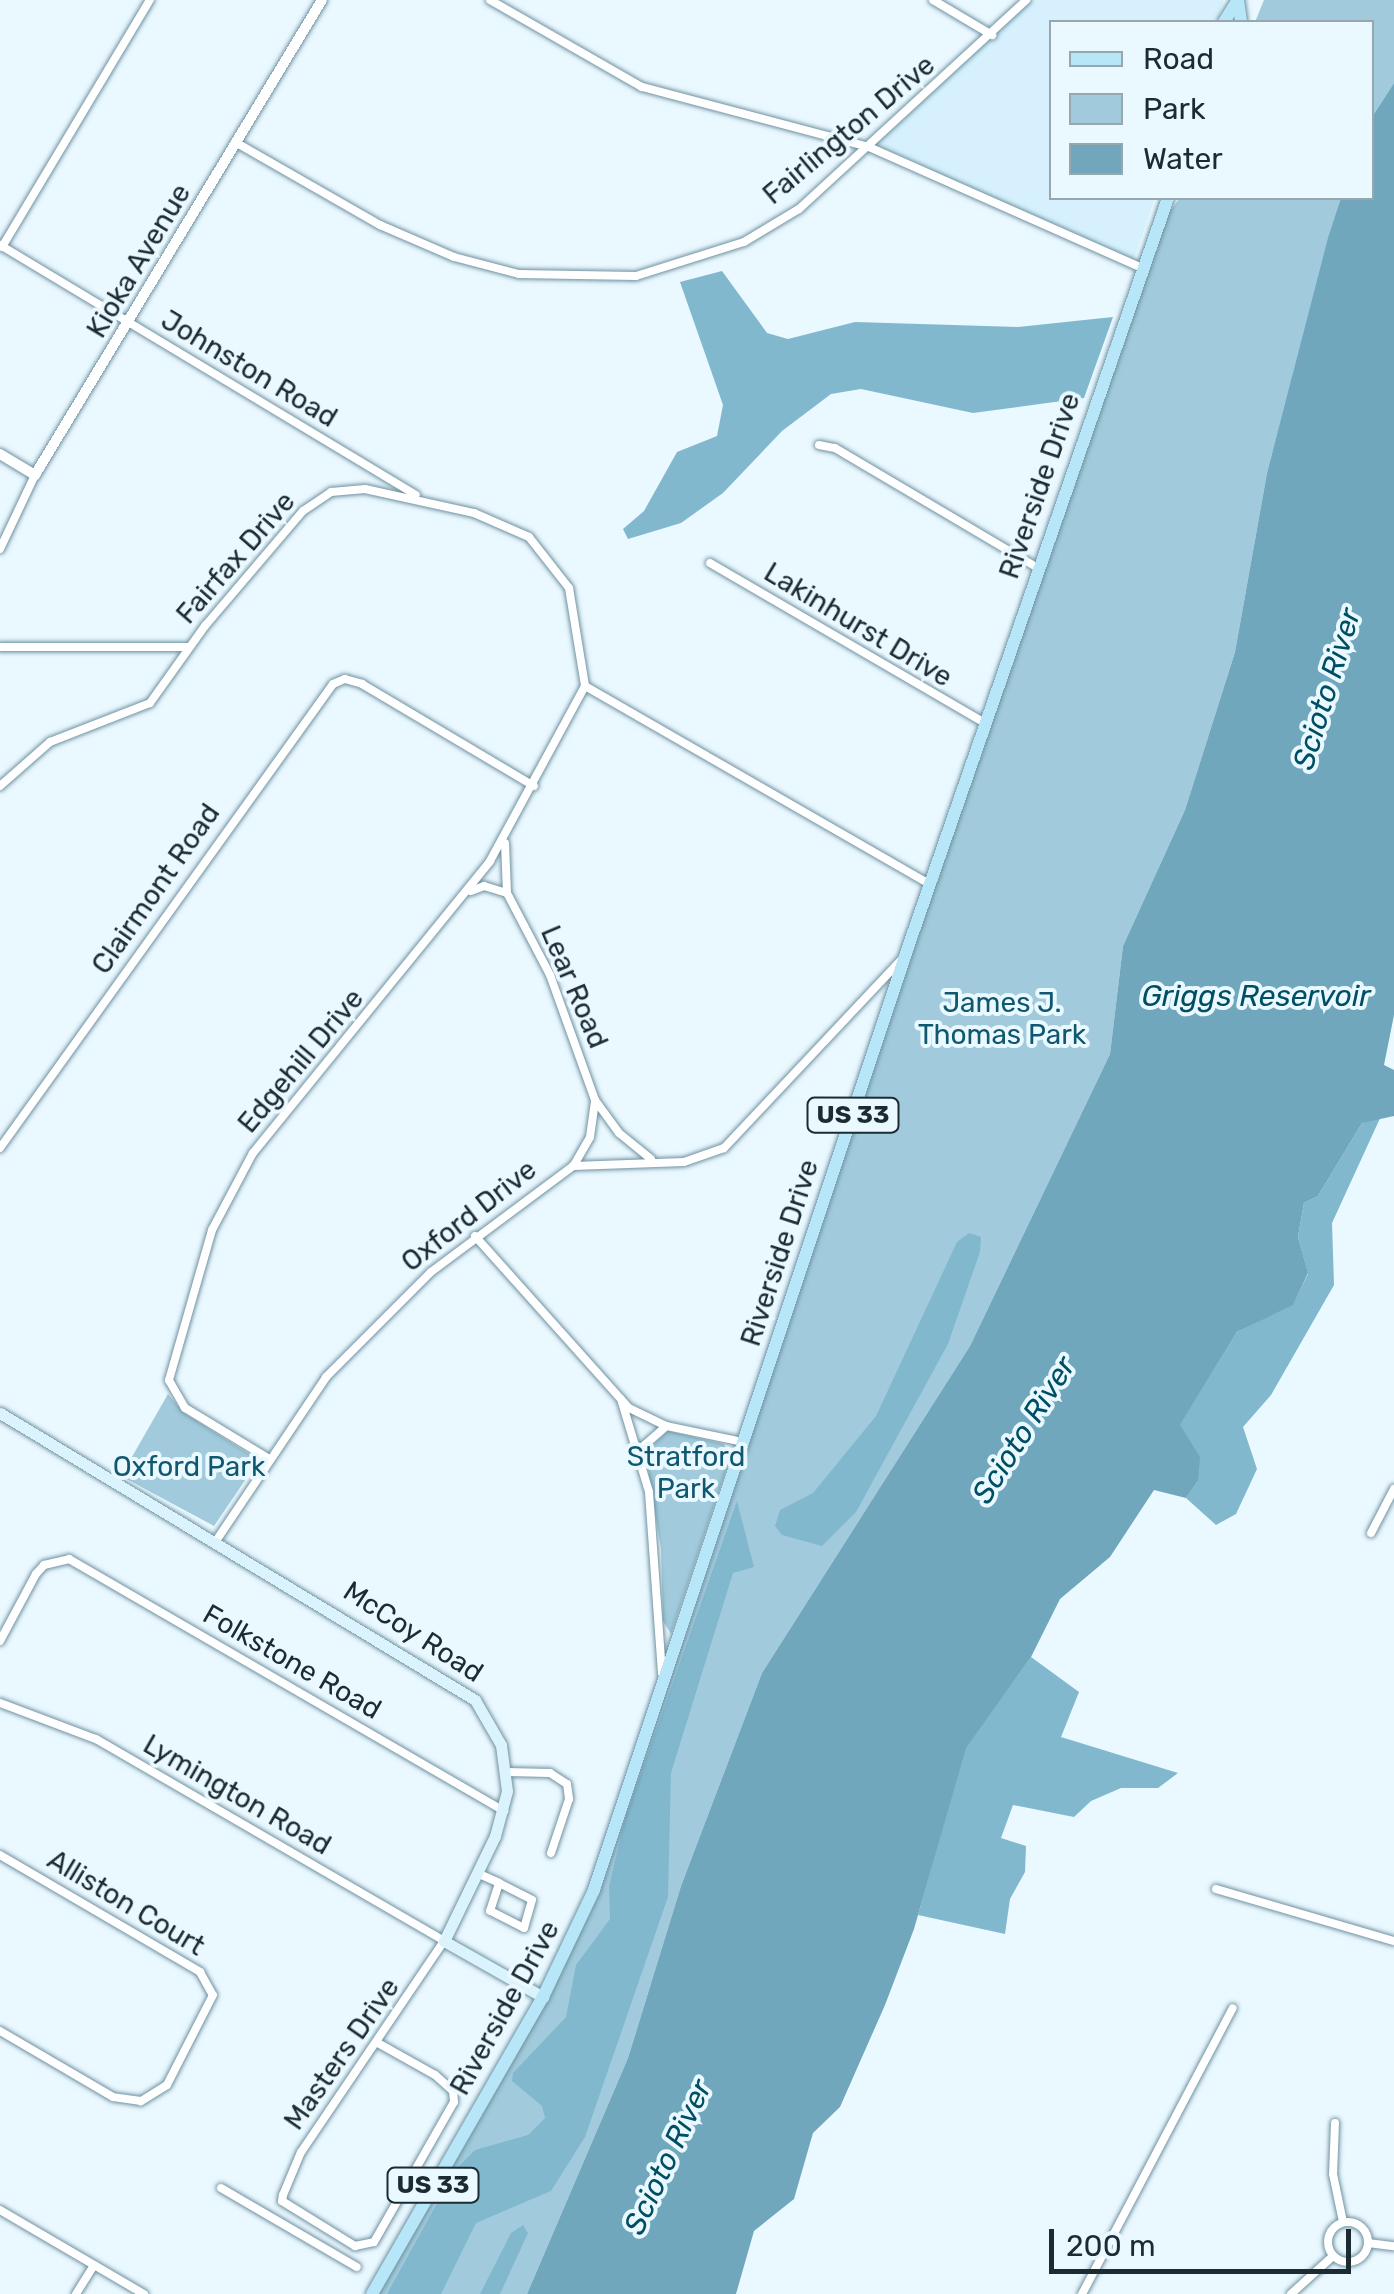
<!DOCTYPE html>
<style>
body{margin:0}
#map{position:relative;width:1394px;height:2294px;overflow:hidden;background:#eaf8ff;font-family:Rubik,sans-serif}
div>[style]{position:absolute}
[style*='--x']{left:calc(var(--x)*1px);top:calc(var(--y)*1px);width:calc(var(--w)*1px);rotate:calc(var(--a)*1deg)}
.built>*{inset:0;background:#d6f1fd}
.green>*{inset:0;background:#a1cbdc}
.forest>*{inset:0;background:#82b8ce}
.water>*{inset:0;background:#71a7bd}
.roads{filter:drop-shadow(0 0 2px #6f92a1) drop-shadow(0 0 2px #6f92a1)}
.minor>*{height:8px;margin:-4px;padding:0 4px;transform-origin:4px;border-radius:4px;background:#fff}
.minor>.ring{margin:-4px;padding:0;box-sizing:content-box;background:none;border:8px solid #fff;border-radius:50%}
.tertiary>*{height:10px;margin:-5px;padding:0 5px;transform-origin:5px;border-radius:5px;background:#fff}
.secondary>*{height:11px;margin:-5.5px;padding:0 5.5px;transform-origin:5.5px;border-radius:5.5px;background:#dbf3fc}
.primary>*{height:12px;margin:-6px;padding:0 6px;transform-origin:6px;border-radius:6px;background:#b7e6f9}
span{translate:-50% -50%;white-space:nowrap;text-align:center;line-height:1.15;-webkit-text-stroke:8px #eaf8ff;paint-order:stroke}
.shield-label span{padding:2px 8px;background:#eaf8ff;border:2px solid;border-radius:8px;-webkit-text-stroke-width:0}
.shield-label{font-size:25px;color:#1c2b31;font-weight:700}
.street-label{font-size:28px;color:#1c2b31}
.park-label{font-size:28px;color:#0f586f}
.water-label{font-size:30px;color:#004e64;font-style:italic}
.legend{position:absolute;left:1049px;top:20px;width:325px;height:180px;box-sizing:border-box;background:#eaf8ff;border:2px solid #98a6ad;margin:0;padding:12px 18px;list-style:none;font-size:30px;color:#1c2b31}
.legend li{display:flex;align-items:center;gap:20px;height:50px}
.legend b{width:50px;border:2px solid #98a6ad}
.scale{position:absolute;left:1049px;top:2229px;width:302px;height:45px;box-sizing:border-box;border:5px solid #1c2b31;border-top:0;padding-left:12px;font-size:30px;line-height:35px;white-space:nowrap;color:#1c2b31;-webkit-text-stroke:8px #eaf8ff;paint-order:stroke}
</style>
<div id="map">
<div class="built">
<i style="clip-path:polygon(1026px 0,1224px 0,1216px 22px,1052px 22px,1052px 198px,1155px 198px,1132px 264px,869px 147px)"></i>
</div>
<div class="green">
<i style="clip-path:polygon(1264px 0,1394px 0,1394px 83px,1372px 117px,1372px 22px,1255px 22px)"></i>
<i style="clip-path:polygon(1180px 198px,1341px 198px,1267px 473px,1235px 652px,1185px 810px,1123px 946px,1110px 1054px,970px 1346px,762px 1673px,681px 1886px,628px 2058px,527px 2294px,374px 2294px,578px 1928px,1156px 229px)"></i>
<i style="clip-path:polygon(168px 1394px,184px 1413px,252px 1456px,252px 1470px,214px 1526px,121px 1476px)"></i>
<i style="clip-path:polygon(668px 1431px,724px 1444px,730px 1458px,671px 1634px,663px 1621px,661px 1549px,645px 1452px)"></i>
</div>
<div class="forest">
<i style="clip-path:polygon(722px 271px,767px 333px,788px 339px,855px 322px,1018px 327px,1113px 317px,1084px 398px,973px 413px,861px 389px,831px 394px,782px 431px,723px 493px,681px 523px,628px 539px,623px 529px,644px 511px,677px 452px,717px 436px,723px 405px,680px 282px)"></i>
<i style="clip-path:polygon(1382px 1114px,1332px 1223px,1334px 1285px,1271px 1395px,1243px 1427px,1257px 1469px,1236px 1514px,1216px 1525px,1186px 1498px,1198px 1481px,1179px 1426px,1237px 1332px,1293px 1304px,1308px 1274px,1298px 1237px,1304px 1203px,1318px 1196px,1362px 1123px)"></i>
<i style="clip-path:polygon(969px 1233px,981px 1237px,980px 1252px,948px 1344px,856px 1512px,822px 1546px,782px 1535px,775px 1526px,780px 1510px,813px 1493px,876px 1416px,957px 1242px)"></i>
<i style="clip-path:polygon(737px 1501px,754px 1567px,733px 1573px,671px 1773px,668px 1897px,585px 2137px,551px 2191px,476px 2223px,441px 2294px,387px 2294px,456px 2169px,475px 2150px,528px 2135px,545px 2118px,542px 2106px,512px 2081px,513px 2073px,566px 2017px,576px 1965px,610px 1919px,609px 1886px,625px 1819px)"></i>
<i style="clip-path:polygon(1031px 1657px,1079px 1692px,1061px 1737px,1178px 1773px,1158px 1788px,1121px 1788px,1091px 1801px,1074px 1817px,1013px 1805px,1001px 1838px,1026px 1846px,1025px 1872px,1010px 1899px,1005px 1934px,918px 1915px,965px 1748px)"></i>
<i style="clip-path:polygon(523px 2225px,528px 2233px,500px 2294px,480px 2294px,511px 2233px)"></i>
</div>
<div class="water">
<i style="clip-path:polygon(1394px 83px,1394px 1015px,1384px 1065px,1394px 1070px,1394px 1116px,1362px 1123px,1318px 1196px,1304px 1203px,1298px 1237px,1308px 1273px,1293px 1305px,1237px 1332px,1180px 1425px,1200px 1457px,1198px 1481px,1186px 1498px,1154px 1490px,1110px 1557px,1060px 1599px,1031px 1657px,966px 1748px,914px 1929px,885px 2005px,840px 2107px,813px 2133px,794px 2199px,754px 2231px,736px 2294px,527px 2294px,628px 2058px,681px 1886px,762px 1673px,970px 1346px,1110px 1054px,1123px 946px,1185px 810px,1235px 652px,1267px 473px,1328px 238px,1341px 198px,1372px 198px,1372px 117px)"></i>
</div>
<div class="roads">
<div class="minor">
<i style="--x:490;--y:0;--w:175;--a:29.8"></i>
<i style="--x:642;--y:87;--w:235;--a:14.8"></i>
<i style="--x:869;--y:147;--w:299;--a:23.9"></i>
<i style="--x:933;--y:0;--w:69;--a:30.7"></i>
<i style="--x:235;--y:142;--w:167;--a:29.8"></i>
<i style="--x:380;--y:225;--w:81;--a:23.4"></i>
<i style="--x:454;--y:257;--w:67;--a:14.7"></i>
<i style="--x:519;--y:274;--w:117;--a:1"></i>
<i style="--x:636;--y:276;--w:113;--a:-17.5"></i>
<i style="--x:744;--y:242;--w:64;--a:-31"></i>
<i style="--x:799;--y:209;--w:309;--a:-42.6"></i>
<i style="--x:0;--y:245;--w:485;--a:31"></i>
<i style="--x:2;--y:247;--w:288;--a:-59.1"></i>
<i style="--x:819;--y:445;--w:16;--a:11"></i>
<i style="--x:835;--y:448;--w:236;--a:30.6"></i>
<i style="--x:0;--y:549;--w:82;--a:-64.7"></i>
<i style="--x:710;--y:563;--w:318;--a:30.2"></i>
<i style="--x:0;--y:647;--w:189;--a:0"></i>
<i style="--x:0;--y:786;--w:67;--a:-41.3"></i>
<i style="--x:50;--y:742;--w:107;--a:-21.3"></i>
<i style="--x:150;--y:703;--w:95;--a:-54.5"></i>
<i style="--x:205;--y:626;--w:151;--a:-49.6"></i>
<i style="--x:303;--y:511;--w:34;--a:-34"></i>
<i style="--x:331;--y:492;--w:34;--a:-5"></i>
<i style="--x:365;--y:489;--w:112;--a:12.4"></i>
<i style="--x:474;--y:513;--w:60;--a:23.6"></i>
<i style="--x:529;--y:537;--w:65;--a:51.9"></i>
<i style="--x:569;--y:588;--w:99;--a:80.7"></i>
<i style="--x:585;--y:686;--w:398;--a:29.9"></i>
<i style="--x:505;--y:843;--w:50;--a:87.7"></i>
<i style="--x:471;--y:891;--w:14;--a:-21"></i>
<i style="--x:484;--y:886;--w:24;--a:17"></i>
<i style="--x:507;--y:893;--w:93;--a:62.3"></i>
<i style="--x:550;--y:975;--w:133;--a:70.2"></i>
<i style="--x:595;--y:1100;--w:41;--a:54"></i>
<i style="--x:619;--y:1133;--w:41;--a:39.1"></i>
<i style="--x:0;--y:1148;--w:571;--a:-54.33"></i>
<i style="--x:333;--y:684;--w:13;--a:-23"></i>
<i style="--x:345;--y:679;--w:18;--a:16"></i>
<i style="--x:362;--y:684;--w:200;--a:30.7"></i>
<i style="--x:574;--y:1165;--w:32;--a:-60"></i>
<i style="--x:590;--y:1137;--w:37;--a:-82"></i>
<i style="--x:475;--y:1236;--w:231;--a:48.2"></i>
<i style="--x:629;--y:1408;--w:41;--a:25.9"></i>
<i style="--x:621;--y:1399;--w:97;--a:73.2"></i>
<i style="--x:649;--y:1492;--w:182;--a:85.9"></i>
<i style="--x:640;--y:1449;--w:35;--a:-41"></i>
<i style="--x:666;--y:1426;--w:79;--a:11.7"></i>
<i style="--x:266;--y:1457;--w:95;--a:-148.8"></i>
<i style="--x:185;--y:1408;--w:32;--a:-120"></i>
<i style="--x:169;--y:1380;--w:156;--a:-74"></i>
<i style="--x:212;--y:1230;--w:87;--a:-62"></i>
<i style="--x:253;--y:1153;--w:376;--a:-50.9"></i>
<i style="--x:490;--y:861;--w:199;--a:-61.5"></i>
<i style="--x:1371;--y:1533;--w:50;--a:-62.4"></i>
<i style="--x:216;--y:1541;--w:197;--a:-56.1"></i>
<i style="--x:326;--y:1377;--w:148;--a:-45"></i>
<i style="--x:431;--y:1272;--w:177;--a:-36.7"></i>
<i style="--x:573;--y:1166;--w:111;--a:-2.1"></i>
<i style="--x:684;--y:1162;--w:42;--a:-19.3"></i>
<i style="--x:724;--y:1148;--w:260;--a:-46.7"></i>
<i style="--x:0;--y:1641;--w:76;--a:-61.8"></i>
<i style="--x:36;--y:1574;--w:12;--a:-48"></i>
<i style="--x:44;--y:1565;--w:26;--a:-13"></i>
<i style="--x:69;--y:1559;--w:503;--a:30.08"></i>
<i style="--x:0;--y:1703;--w:103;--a:20.6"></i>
<i style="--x:96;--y:1739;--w:402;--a:30.1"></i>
<i style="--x:444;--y:1941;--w:255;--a:124.1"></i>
<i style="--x:301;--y:2152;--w:47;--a:112.7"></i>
<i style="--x:283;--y:2195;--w:6;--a:99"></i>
<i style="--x:282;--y:2201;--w:86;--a:31.7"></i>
<i style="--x:355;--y:2246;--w:19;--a:-12"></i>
<i style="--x:374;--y:2242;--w:161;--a:-60.3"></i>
<i style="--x:454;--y:2102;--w:11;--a:-95"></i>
<i style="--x:453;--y:2091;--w:24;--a:-138"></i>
<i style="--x:435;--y:2075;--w:65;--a:-150.7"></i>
<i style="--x:507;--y:1772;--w:43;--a:1.3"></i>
<i style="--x:550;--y:1773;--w:20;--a:33"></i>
<i style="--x:567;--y:1784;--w:15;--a:82"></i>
<i style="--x:569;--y:1799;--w:57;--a:108.4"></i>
<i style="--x:0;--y:1855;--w:232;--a:30.3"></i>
<i style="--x:200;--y:1972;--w:26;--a:61"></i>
<i style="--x:213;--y:1995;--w:101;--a:117.1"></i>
<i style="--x:167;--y:2085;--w:31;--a:148"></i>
<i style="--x:141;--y:2101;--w:28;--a:-172"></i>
<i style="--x:113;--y:2097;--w:131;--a:-149.7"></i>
<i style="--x:477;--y:1873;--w:24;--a:24"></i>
<i style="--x:499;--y:1883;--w:37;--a:27"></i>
<i style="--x:532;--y:1900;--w:29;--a:106"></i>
<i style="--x:524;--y:1928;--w:38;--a:-153"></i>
<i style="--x:490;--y:1911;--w:29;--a:-72"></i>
<i style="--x:1216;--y:1889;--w:185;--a:16.3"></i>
<i style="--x:1335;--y:2123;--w:51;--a:92.2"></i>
<i style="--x:1333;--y:2174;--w:49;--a:78.2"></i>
<i style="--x:221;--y:2188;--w:157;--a:30.2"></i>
<i style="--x:0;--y:2210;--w:167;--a:30.3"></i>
<i class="ring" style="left:1328px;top:2222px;width:32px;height:32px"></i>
<i style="--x:1368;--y:2243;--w:26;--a:7"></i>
<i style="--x:76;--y:2294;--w:34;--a:-58"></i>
<i style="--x:1082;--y:2294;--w:323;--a:-62.2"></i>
<i style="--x:1291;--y:2294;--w:57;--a:-42.1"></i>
</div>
<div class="tertiary">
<i style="--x:0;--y:454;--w:41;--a:31"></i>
<i style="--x:35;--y:475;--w:555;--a:-58.86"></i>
</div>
<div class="secondary">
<i style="--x:0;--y:1413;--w:555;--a:31.14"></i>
<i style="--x:475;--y:1700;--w:52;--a:60"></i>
<i style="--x:501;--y:1745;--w:46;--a:82.6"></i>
<i style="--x:507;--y:1791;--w:47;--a:104.9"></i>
<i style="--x:495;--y:1836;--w:117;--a:115.9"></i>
<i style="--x:444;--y:1941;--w:114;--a:29.5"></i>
</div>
<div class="primary">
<i style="--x:1238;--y:0;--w:22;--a:82"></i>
<i style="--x:1224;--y:22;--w:26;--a:-58"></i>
<i style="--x:372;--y:2294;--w:343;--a:-60.1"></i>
<i style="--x:543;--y:1997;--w:119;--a:-64.5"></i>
<i style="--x:594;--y:1890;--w:984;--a:-71.58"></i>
<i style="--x:905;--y:956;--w:802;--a:-70.86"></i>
</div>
</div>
<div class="shield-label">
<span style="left:853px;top:1115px">US 33</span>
<span style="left:433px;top:2185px">US 33</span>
</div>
<div class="street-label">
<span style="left:849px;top:130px;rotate:-40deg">Fairlington Drive</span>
<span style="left:139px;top:261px;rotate:-59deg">Kioka Avenue</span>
<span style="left:249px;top:369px;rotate:31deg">Johnston Road</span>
<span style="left:1040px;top:486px;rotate:-71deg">Riverside Drive</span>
<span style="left:236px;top:558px;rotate:-49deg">Fairfax Drive</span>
<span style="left:858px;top:625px;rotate:31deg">Lakinhurst Drive</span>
<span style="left:156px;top:889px;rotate:-55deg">Clairmont Road</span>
<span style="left:574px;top:987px;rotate:67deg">Lear Road</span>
<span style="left:301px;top:1061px;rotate:-50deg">Edgehill Drive</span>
<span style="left:469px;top:1216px;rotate:-38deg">Oxford Drive</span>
<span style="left:780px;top:1253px;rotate:-72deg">Riverside Drive</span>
<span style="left:413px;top:1632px;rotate:33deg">McCoy Road</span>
<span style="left:292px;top:1662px;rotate:30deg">Folkstone Road</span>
<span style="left:237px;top:1795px;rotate:30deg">Lymington Road</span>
<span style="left:126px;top:1903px;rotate:31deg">Alliston Court</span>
<span style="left:505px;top:2008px;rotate:-61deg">Riverside Drive</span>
<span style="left:342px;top:2054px;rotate:-55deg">Masters Drive</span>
</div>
<div class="park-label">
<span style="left:1002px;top:1019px">James J.<br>Thomas Park</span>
<span style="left:686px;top:1473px">Stratford<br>Park</span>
<span style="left:189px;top:1467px">Oxford Park</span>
</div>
<div class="water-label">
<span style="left:1327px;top:689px;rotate:-73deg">Scioto River</span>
<span style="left:1256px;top:996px">Griggs Reservoir</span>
<span style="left:1024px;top:1430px;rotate:-58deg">Scioto River</span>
<span style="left:668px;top:2157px;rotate:-65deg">Scioto River</span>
</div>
<ul class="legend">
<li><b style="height:12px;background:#b7e6f9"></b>Road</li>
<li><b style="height:28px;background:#a1cbdc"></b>Park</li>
<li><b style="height:28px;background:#71a7bd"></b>Water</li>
</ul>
<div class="scale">200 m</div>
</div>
